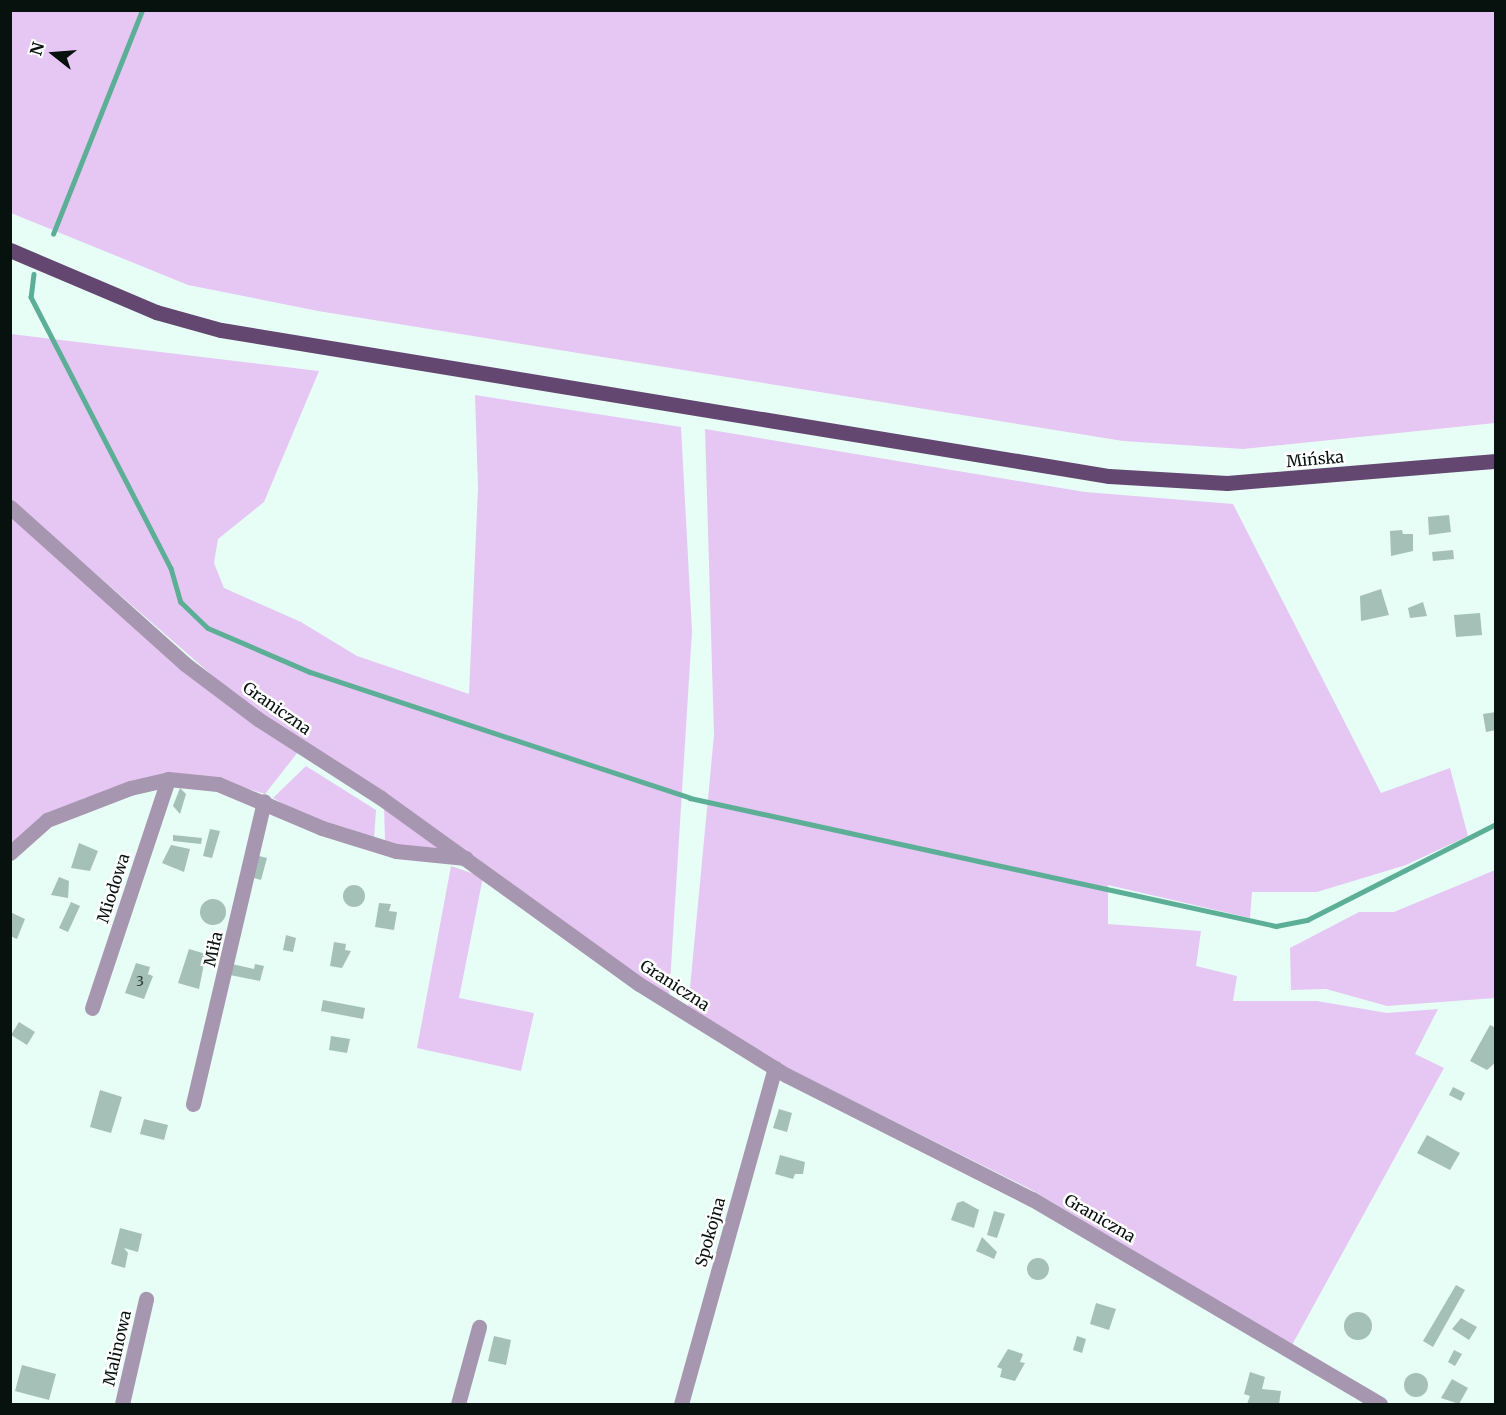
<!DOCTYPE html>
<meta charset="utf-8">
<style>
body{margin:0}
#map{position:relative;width:1506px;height:1415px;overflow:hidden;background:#e7fef6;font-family:Merriweather,serif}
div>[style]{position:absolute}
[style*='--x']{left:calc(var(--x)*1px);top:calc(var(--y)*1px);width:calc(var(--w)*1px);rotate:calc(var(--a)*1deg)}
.green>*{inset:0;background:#e6c7f3}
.stream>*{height:4.5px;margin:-2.25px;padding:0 2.25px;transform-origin:2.25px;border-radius:2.25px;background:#5caf96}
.building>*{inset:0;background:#a5c0b7}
.round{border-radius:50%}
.minor>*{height:15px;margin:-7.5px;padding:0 7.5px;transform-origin:7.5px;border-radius:7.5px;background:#a796af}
.major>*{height:15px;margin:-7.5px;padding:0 7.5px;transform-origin:7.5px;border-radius:7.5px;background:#644771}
span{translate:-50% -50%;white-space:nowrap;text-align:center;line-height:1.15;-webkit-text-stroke:5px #fff;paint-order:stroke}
.number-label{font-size:14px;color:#2e3d38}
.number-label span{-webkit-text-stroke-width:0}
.street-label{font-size:16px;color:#07110d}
.frame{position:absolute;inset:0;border:12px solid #07110d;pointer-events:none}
.north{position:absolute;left:24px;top:24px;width:60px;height:60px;-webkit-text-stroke:4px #fff;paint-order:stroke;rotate:287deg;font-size:16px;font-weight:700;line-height:24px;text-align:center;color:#07110d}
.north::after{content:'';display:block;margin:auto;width:21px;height:27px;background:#07110d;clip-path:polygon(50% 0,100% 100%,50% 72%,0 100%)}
</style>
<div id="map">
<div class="green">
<i style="clip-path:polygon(10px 11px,1495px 11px,1495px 423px,1243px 449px,1123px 441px,318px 311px,188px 285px,11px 213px)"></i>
<i style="clip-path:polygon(11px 334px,319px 371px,264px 502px,218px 539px,214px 563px,224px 588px,301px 622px,357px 656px,469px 694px,478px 488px,475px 395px,681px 427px,692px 631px,669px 999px,228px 689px,11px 500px)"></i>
<i style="clip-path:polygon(705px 429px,1085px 492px,1233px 504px,1381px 793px,1450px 768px,1468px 836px,1406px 865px,1317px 892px,1252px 892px,1250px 918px,1108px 885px,1108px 924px,1201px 931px,1196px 966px,1237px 976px,1233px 1001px,1317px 1001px,1387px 1013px,1438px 1009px,1415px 1054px,1444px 1068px,1292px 1345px,1030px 1189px,781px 1065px,688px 1009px,714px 735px)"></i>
<i style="clip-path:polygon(11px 512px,298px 752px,265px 794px,221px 781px,84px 798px,11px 850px)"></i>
<i style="clip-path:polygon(306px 766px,376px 810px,374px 840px,316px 822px,273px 798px)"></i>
<i style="clip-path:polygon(384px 803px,444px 849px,441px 855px,385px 842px)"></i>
<i style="clip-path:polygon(451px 866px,483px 877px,459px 998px,534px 1013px,521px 1071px,417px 1048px)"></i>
<i style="clip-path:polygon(1495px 870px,1495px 998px,1387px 1006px,1326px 989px,1291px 990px,1290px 948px,1359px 912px,1394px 912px)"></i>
</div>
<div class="stream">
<i style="--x:53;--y:234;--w:241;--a:-68.3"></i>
<i style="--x:34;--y:274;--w:23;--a:97"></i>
<i style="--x:31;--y:297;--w:305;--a:62.7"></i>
<i style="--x:171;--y:568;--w:35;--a:74"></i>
<i style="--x:181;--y:602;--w:37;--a:44"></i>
<i style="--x:208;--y:628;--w:111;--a:23.3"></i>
<i style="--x:310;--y:672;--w:400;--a:18.3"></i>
<i style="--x:690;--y:798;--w:600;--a:12.32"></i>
<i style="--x:1276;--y:926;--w:32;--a:-11"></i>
<i style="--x:1307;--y:920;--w:212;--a:-26.9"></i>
</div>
<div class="building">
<i style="clip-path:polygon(1449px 515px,1451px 532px,1429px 535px,1428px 517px)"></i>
<i style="clip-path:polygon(1402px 530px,1403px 534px,1413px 534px,1413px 551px,1391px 556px,1390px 531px)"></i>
<i style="clip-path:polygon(1453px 550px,1454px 559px,1433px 561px,1432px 552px)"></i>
<i style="clip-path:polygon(1381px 589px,1389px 615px,1361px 621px,1360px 596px)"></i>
<i style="clip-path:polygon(1423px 602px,1427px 616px,1410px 618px,1408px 608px)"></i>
<i style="clip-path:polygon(1480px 613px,1482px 635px,1456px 637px,1454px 615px)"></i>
<i style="clip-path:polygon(1496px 712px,1496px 730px,1486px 732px,1483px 714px)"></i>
<i style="clip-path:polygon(180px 788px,186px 794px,180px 814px,173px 806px)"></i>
<i style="clip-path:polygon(210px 829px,220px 831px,212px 858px,203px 856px)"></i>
<i style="clip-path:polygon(173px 835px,202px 838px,201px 844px,173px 841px)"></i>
<i style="clip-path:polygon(79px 843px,98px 851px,90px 871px,71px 868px)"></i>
<i style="clip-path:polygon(171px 845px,190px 849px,184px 872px,162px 863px)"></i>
<i style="clip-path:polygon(255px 855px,267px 858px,261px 880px,251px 877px)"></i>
<i style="clip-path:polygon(59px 877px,69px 881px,68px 898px,51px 895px)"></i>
<i class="round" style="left:343px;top:885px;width:22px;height:22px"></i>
<i class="round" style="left:200px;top:899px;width:26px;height:26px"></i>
<i style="clip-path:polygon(71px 902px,80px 906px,68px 932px,59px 928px)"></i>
<i style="clip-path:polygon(379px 903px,391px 904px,389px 911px,397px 912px,394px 930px,375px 927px)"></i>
<i style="clip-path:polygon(10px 912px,25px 919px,17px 939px,10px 936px)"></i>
<i style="clip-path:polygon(286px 935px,296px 938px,293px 952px,283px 950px)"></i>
<i style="clip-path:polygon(334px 942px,346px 944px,345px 950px,351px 951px,342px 968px,330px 966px)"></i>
<i style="clip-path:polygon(189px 949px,206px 954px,199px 989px,178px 983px)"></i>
<i style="clip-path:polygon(136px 963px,150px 967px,148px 974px,153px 976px,144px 999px,125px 993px)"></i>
<i style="clip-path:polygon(232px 964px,254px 969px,255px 964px,264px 966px,260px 981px,230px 975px)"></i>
<i style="clip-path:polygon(323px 1000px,365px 1008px,363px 1019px,321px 1011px)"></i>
<i style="clip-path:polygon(19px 1022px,35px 1032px,27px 1045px,11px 1035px)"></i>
<i style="clip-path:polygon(1490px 1025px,1496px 1028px,1496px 1062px,1487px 1070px,1470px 1061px)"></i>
<i style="clip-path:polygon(331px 1036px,350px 1039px,347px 1053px,329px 1050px)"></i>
<i style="clip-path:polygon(1453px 1087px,1465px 1093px,1461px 1101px,1449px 1095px)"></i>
<i style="clip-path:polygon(100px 1090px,122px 1097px,111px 1133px,90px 1127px)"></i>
<i style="clip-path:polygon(779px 1109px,792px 1113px,787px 1132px,773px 1128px)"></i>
<i style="clip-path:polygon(144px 1119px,168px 1125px,164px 1140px,140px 1134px)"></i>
<i style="clip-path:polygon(1427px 1135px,1460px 1153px,1450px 1170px,1417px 1153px)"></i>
<i style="clip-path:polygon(780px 1155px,805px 1162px,803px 1174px,795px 1174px,793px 1179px,775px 1174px)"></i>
<i style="clip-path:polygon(963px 1201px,979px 1210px,974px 1228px,951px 1220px,957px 1203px)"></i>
<i style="clip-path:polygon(994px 1211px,1005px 1214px,997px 1238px,987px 1235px)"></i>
<i style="clip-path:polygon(120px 1228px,142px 1234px,138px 1252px,124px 1248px,128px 1253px,125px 1268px,111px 1264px)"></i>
<i style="clip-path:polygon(982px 1237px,997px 1252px,994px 1259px,976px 1251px)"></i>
<i class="round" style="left:1027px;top:1258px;width:22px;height:22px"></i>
<i style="clip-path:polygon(1456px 1285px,1465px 1290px,1433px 1347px,1423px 1341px)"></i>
<i style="clip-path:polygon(1096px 1303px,1116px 1309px,1109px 1330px,1090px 1324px)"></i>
<i class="round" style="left:1344px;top:1312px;width:28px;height:28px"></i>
<i style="clip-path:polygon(1461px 1318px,1477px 1327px,1469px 1340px,1452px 1329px)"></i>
<i style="clip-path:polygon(494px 1336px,511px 1340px,506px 1365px,488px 1361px)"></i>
<i style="clip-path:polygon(1077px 1336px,1086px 1339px,1082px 1353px,1073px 1350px)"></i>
<i style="clip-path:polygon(1008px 1349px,1023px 1354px,1020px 1362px,1025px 1363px,1015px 1381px,1000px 1377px,1002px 1369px,997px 1367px)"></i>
<i style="clip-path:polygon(1454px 1350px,1462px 1354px,1455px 1366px,1448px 1362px)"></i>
<i style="clip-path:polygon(22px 1365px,56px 1374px,49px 1400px,15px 1391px)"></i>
<i style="clip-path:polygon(1250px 1372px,1265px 1377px,1262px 1389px,1281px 1391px,1279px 1404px,1247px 1404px,1250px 1396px,1244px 1394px)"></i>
<i class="round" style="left:1404px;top:1373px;width:24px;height:24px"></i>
<i style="clip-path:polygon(1452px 1379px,1468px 1388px,1459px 1404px,1441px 1398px)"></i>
</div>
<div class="minor">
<i style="--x:10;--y:507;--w:235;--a:41.9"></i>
<i style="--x:185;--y:664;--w:91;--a:37"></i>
<i style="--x:258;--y:719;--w:146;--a:32.7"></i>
<i style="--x:381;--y:798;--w:318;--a:35.8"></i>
<i style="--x:639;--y:984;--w:173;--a:31.8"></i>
<i style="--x:786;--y:1075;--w:275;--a:26.8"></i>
<i style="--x:1032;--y:1199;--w:404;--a:30.5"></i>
<i style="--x:10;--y:853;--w:50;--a:-41.7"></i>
<i style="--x:47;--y:820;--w:89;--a:-21.1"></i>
<i style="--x:130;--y:788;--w:39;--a:-13"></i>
<i style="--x:168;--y:779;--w:50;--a:5.7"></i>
<i style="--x:218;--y:784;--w:113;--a:22.9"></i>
<i style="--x:322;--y:828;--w:77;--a:17.3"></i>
<i style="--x:396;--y:851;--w:70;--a:5.7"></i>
<i style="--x:92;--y:1008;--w:241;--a:-71.6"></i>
<i style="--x:193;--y:1104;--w:311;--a:-76.8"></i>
<i style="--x:122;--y:1404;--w:108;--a:-77.1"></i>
<i style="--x:458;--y:1404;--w:80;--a:-74.7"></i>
<i style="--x:681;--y:1404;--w:349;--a:-74.4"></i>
</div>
<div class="major">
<i style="--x:10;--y:250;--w:159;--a:23"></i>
<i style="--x:156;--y:312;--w:67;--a:15.5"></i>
<i style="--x:221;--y:330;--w:900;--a:9.34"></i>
<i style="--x:1109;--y:476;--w:118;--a:3.4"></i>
<i style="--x:1227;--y:483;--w:270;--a:-4.7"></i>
</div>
<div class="number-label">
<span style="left:140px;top:981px">3</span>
</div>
<div class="street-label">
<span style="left:1315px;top:459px;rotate:-5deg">Mińska</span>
<span style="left:277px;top:708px;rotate:35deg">Graniczna</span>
<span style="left:113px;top:888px;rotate:-72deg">Miodowa</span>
<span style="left:213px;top:949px;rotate:-77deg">Miła</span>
<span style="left:675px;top:985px;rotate:33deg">Graniczna</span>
<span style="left:1100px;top:1218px;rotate:30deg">Graniczna</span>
<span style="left:710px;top:1232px;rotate:-74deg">Spokojna</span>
<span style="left:117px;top:1348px;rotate:-77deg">Malinowa</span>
</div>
<div class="frame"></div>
<div class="north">N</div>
</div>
